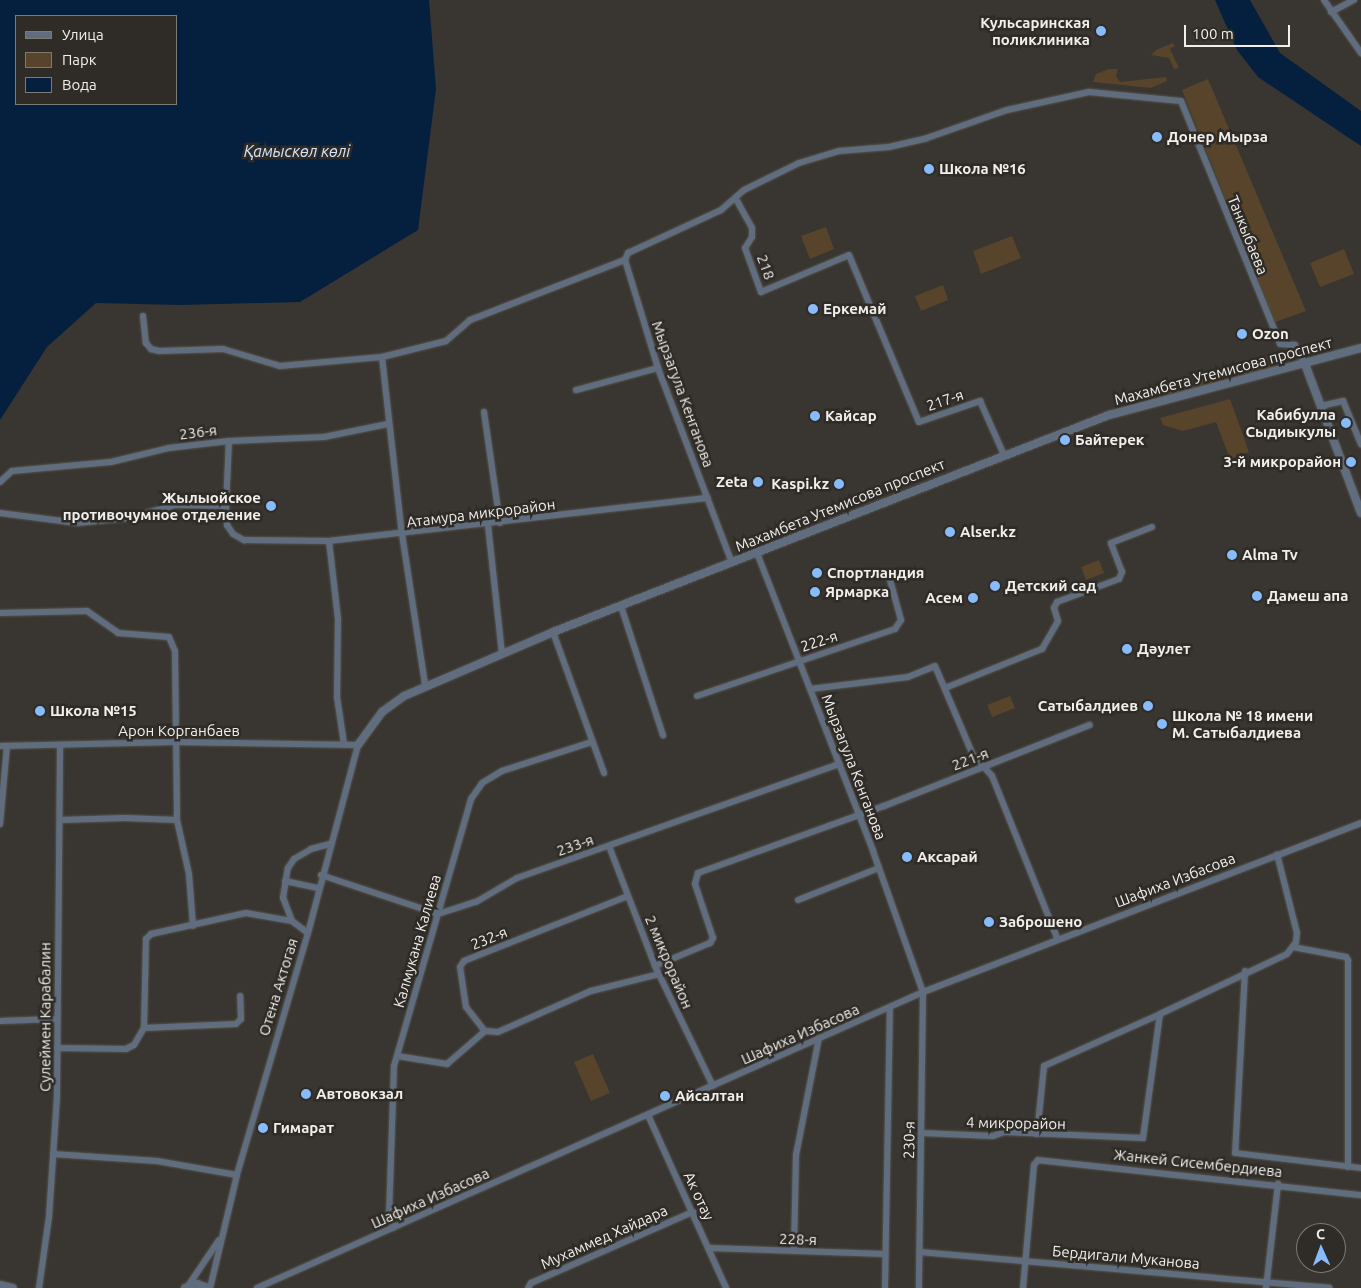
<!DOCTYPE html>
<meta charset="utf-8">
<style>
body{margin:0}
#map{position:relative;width:1361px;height:1288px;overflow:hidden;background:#393530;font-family:Ubuntu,sans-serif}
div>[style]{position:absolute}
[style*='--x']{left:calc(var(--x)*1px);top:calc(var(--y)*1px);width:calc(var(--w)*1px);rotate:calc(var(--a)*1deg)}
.green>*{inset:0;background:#57442b}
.water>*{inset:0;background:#05203f}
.roads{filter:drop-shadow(0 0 1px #56534e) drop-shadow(0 0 1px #56534e)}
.minor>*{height:6px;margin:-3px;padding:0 3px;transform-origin:3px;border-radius:3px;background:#606d7e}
.tertiary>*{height:8px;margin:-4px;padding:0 4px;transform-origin:4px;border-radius:4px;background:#606d7e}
.dots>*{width:14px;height:14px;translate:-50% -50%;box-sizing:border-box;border:2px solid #2f2b26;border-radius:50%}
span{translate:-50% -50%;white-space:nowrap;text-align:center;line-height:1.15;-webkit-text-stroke:5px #2f2b26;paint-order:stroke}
.poi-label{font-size:15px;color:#f1efec;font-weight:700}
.right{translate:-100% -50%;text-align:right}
.left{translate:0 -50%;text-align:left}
.street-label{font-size:15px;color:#f1efec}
.water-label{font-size:16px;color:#d3e6fe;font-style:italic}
.legend{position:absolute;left:15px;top:15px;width:162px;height:90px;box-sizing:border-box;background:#2f2b26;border:1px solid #7d7975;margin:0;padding:6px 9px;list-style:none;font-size:15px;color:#f1efec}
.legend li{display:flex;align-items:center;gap:10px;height:25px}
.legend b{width:25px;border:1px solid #7d7975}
.north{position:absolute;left:1296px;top:1223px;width:50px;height:50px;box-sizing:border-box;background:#2f2b26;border:1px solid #7d7975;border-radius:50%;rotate:358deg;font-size:14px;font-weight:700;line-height:20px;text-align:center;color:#f1efec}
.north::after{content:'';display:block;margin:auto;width:18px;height:22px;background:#87bbfb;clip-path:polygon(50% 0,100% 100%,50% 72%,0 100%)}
.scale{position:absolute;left:1184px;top:25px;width:106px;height:22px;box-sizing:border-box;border:2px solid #f1efec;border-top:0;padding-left:6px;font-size:15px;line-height:18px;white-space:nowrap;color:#f1efec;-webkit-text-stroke:4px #2f2b26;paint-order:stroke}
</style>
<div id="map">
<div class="green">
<i style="clip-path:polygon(1173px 43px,1175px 46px,1170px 49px,1179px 68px,1174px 69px,1169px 58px,1151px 55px,1156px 50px)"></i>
<i style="clip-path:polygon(1109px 69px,1118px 69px,1116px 76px,1120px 82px,1166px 77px,1167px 81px,1151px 88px,1093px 82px,1096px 74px)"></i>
<i style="clip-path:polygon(1208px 79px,1306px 311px,1275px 322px,1182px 90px)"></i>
<i style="clip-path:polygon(826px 227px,834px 249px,810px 259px,801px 236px)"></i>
<i style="clip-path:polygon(1012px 236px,1021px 258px,981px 274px,973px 251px)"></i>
<i style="clip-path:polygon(1344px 249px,1354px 274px,1320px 287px,1310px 263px)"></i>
<i style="clip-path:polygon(943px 285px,948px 300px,921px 311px,915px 296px)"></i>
<i style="clip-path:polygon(1274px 354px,1278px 367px,1139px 404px,1201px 379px)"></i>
<i style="clip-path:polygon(1230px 399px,1249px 452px,1230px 459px,1216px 422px,1183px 431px,1163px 425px,1160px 418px)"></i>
<i style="clip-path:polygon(1099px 560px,1104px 573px,1086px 580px,1081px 567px)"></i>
<i style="clip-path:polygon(1010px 696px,1015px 708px,992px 717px,987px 705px)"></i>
<i style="clip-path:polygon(593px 1054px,610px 1093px,591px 1101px,574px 1062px)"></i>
</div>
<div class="water">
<i style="clip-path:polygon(evenodd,0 0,429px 0,436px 89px,418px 230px,300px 302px,181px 305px,96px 303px,47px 347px,0 420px,0 0,16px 16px,176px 16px,176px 104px,16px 104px,16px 16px)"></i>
<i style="clip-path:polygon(1215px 0,1250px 0,1280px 53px,1361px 111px,1361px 146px,1258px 77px,1237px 50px)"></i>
</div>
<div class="roads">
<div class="minor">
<i style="--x:1324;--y:0;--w:65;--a:55.1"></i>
<i style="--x:1331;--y:12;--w:26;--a:-28"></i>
<i style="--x:736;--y:199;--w:33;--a:61"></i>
<i style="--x:752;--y:228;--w:9;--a:90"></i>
<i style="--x:752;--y:237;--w:13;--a:122"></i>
<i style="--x:745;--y:248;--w:47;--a:70"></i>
<i style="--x:761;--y:292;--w:95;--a:-22.8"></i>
<i style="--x:849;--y:255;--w:181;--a:67.3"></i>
<i style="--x:919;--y:422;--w:65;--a:-19"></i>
<i style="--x:980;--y:401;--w:59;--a:66"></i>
<i style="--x:143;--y:316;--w:27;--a:84"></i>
<i style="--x:146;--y:343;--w:8;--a:50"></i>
<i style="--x:151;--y:349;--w:8;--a:14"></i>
<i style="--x:159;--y:351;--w:64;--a:-1.8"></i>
<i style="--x:223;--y:349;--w:59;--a:16.6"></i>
<i style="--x:280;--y:366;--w:102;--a:-5"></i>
<i style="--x:382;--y:357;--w:66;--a:-14"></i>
<i style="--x:446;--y:341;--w:32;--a:-41"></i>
<i style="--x:470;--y:320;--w:166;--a:-21.2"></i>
<i style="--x:382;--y:357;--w:178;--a:83.6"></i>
<i style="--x:402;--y:534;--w:153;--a:81.3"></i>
<i style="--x:576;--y:390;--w:85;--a:-15"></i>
<i style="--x:1321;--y:406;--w:23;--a:-13"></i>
<i style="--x:1343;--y:401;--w:47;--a:67.3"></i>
<i style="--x:484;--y:412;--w:112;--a:81.8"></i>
<i style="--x:0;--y:482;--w:16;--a:-43"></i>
<i style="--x:12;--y:471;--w:99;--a:-5.2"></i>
<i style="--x:111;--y:462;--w:60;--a:-13.6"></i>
<i style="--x:169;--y:448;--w:60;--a:-6.7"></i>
<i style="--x:229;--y:441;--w:95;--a:-2.4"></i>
<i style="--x:324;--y:437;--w:65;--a:-11.5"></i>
<i style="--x:226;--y:506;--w:65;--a:-87.4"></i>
<i style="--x:0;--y:513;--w:78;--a:7.4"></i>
<i style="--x:77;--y:523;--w:51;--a:-5.6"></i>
<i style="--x:128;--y:518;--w:50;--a:-15.2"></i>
<i style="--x:176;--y:505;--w:50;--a:1.1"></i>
<i style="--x:226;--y:506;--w:19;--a:87"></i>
<i style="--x:227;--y:525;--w:11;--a:56"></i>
<i style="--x:233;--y:534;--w:13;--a:29"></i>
<i style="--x:244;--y:540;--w:85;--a:0.7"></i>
<i style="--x:329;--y:541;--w:381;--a:-6.5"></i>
<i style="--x:488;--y:525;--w:129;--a:83.8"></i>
<i style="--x:329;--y:541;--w:79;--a:83.4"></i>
<i style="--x:338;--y:619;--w:78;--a:90.7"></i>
<i style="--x:337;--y:697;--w:48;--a:81.5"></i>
<i style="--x:757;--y:553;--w:320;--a:68.7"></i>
<i style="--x:873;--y:851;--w:150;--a:70.5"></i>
<i style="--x:923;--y:992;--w:296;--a:90.8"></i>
<i style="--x:732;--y:563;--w:209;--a:-110.8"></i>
<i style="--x:658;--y:368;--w:113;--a:-107"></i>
<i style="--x:625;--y:260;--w:8;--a:-67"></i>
<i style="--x:628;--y:253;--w:102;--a:-24.8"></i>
<i style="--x:721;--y:210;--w:30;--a:-41"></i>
<i style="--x:744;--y:190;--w:61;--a:-26.1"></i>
<i style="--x:799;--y:163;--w:42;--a:-16.7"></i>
<i style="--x:839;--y:151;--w:50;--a:-4.6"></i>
<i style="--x:889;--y:147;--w:39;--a:-13"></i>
<i style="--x:927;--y:138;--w:85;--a:-19.3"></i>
<i style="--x:1007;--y:110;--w:84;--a:-12.4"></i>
<i style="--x:1089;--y:92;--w:92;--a:5.6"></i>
<i style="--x:1181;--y:101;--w:262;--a:67.8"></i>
<i style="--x:1280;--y:344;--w:15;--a:4"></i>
<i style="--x:1295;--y:345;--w:21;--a:62"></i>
<i style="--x:621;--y:606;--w:136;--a:72"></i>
<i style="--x:0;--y:613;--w:87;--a:-1.3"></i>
<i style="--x:87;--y:611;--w:38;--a:35"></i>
<i style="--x:118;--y:633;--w:51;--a:4.5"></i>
<i style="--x:169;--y:637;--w:15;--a:67"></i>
<i style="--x:175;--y:651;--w:169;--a:89.3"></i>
<i style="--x:177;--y:820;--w:55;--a:77.5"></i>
<i style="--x:189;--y:874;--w:52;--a:85.6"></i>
<i style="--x:553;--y:632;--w:150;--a:70.1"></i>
<i style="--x:945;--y:688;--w:105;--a:-21.9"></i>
<i style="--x:1042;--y:649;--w:32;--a:-60"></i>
<i style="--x:1058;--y:621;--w:14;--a:-107"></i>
<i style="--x:1054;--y:608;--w:7;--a:-63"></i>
<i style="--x:1057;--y:602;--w:66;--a:-20.4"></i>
<i style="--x:1119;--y:579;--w:8;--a:-67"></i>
<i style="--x:1122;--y:572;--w:31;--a:-111"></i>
<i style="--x:1111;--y:543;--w:44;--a:-21.3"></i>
<i style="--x:810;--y:689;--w:99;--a:-7"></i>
<i style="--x:908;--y:677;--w:29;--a:-22"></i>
<i style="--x:935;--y:666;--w:97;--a:66.9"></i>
<i style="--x:973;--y:755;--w:28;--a:48"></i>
<i style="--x:992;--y:776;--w:175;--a:68.1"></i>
<i style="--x:697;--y:696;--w:209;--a:-18.7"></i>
<i style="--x:895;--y:629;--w:11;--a:-56"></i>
<i style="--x:901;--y:620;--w:46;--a:-105.3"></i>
<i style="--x:0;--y:746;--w:174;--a:-1.3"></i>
<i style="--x:174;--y:742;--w:184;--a:0.9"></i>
<i style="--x:358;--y:745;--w:195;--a:104.9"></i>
<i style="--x:308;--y:933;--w:252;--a:106.4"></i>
<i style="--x:237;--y:1175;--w:116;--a:103.4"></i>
<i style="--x:60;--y:820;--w:65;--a:-1.8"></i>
<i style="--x:125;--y:818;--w:52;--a:2.2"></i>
<i style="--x:0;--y:824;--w:78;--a:-84.9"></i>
<i style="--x:609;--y:846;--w:129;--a:69"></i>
<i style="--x:655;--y:966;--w:133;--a:64.2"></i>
<i style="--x:321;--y:875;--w:123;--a:18.4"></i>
<i style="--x:438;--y:914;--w:40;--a:-18"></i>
<i style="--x:476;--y:902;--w:48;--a:-30.3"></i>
<i style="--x:517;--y:878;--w:342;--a:-19.5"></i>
<i style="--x:285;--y:881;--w:34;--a:12"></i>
<i style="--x:628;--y:896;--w:176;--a:158.4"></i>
<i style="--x:464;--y:961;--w:7;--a:124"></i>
<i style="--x:460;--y:967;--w:40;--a:81.5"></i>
<i style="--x:466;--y:1007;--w:31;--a:52"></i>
<i style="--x:485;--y:1031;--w:13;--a:4"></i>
<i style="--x:498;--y:1032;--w:102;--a:-23.8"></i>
<i style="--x:591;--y:991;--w:70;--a:-14"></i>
<i style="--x:798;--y:900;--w:87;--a:-21.6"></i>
<i style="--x:292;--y:921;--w:25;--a:-111"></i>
<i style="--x:283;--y:898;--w:30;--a:-81"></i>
<i style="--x:288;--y:868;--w:11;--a:-56"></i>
<i style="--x:294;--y:859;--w:20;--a:-30"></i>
<i style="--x:311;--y:849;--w:20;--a:-15"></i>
<i style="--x:1293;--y:947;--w:54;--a:10.7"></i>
<i style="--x:1346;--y:957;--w:4;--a:56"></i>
<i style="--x:1348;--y:960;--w:207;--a:90"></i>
<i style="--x:655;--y:966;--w:60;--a:-22.7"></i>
<i style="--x:710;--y:943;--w:6;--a:-59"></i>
<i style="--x:713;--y:938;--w:57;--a:-108.4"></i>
<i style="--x:695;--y:884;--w:11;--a:-75"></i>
<i style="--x:698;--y:873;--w:198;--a:-19.8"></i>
<i style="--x:884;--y:806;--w:221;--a:-21.5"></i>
<i style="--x:1245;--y:971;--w:182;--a:93.1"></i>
<i style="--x:1235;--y:1153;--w:127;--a:6.8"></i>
<i style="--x:0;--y:1021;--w:56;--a:-2"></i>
<i style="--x:144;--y:1028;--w:92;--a:-2.5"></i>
<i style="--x:236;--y:1024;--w:7;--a:-45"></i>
<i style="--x:241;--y:1019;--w:23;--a:-92"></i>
<i style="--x:57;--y:1048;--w:69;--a:0.8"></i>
<i style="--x:126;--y:1049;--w:9;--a:-27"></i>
<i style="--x:134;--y:1045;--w:20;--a:-60"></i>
<i style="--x:144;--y:1028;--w:89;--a:-88.7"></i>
<i style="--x:146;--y:939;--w:7;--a:-45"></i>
<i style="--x:151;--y:934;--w:97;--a:-12.5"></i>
<i style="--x:246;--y:913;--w:47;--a:9.9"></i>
<i style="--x:292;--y:921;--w:20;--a:37"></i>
<i style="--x:397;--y:1056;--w:51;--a:9.1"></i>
<i style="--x:447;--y:1064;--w:50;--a:-41"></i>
<i style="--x:648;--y:1115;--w:190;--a:65.7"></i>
<i style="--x:922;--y:1133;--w:71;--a:2.4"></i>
<i style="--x:993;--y:1136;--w:12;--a:-20"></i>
<i style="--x:1004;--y:1132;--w:139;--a:2.5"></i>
<i style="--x:1143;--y:1138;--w:125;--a:-82.2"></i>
<i style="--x:1160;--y:1014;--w:140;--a:-25.3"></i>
<i style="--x:1287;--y:954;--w:15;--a:-53"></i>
<i style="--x:1296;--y:942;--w:9;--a:-84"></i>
<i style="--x:1297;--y:933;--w:81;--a:-104.2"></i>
<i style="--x:1037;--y:1134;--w:68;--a:-84.1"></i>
<i style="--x:1044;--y:1066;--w:127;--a:-24.1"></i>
<i style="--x:53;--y:1154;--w:104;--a:3.9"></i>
<i style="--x:157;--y:1161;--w:81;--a:9.9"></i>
<i style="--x:393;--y:1228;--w:12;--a:-110"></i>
<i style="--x:389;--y:1217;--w:151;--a:-88.1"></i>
<i style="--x:394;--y:1066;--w:278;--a:-73.9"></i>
<i style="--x:471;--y:799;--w:19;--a:-55"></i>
<i style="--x:482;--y:783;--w:23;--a:-31"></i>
<i style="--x:502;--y:771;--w:95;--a:-17.9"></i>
<i style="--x:710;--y:1248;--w:175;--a:2"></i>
<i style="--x:794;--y:1251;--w:96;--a:-88.8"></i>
<i style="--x:796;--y:1155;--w:119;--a:-78.9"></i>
<i style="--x:920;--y:1252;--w:411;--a:5"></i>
<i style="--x:188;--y:1286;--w:55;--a:-56"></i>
<i style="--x:39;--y:1288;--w:72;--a:-82"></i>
<i style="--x:49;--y:1217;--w:122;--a:-86.2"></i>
<i style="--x:57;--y:1095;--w:350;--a:-89.5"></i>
<i style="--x:257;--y:1288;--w:729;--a:-23.96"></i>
<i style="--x:923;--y:992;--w:469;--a:-21.1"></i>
<i style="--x:528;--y:1288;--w:6;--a:-59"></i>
<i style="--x:531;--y:1283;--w:177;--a:-23.7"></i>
<i style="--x:885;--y:1288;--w:280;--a:-89"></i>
<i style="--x:1023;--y:1288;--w:123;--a:-84.9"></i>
<i style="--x:1034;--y:1165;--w:6;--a:-51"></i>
<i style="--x:1038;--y:1160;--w:325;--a:6.2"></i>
<i style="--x:1266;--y:1288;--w:105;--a:-83.4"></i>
</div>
<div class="tertiary">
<i style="--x:1305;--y:364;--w:159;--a:69.4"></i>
<i style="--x:358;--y:745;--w:41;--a:-54"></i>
<i style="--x:382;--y:712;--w:27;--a:-36"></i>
<i style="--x:404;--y:696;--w:162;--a:-23.2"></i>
<i style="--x:553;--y:632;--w:597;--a:-21.32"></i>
<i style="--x:1109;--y:415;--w:261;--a:-14.9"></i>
<i style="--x:0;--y:1285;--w:13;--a:13"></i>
<i style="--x:185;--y:1288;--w:13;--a:-18"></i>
<i style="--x:197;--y:1284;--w:12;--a:20"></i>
</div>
</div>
<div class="dots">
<i style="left:1101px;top:31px;background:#87bbfb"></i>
<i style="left:1157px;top:137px;background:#87bbfb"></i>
<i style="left:929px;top:169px;background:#87bbfb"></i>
<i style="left:813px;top:309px;background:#87bbfb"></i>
<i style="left:1242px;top:334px;background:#87bbfb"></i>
<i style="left:815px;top:416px;background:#87bbfb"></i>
<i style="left:1346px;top:423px;background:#87bbfb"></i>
<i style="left:1065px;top:440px;background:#87bbfb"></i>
<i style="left:1351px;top:462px;background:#87bbfb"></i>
<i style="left:758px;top:482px;background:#87bbfb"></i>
<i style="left:839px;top:484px;background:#87bbfb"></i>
<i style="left:271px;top:506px;background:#87bbfb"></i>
<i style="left:950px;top:532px;background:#87bbfb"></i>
<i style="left:1232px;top:555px;background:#87bbfb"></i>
<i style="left:817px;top:573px;background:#87bbfb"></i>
<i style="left:995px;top:586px;background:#87bbfb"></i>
<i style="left:815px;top:592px;background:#87bbfb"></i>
<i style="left:1257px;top:596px;background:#87bbfb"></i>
<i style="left:973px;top:598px;background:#87bbfb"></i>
<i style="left:1127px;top:649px;background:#87bbfb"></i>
<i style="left:1148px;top:706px;background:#87bbfb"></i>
<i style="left:40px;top:711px;background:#87bbfb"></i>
<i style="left:1162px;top:724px;background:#87bbfb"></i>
<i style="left:907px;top:857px;background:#87bbfb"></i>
<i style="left:989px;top:922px;background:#87bbfb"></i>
<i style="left:306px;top:1094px;background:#87bbfb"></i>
<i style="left:665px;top:1096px;background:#87bbfb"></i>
<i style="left:263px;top:1128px;background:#87bbfb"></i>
</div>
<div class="poi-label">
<span class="right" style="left:1090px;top:31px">Кульсаринская<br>поликлиника</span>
<span class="left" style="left:1167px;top:137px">Донер Мырза</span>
<span class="left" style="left:939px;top:169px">Школа №16</span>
<span class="left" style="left:823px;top:309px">Еркемай</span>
<span class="left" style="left:1252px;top:334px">Ozon</span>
<span class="right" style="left:1336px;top:423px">Кабибулла<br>Сыдиыкулы</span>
<span class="left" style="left:825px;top:416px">Кайсар</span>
<span class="left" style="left:1075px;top:440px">Байтерек</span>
<span class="right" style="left:1341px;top:462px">3-й микрорайон</span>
<span class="right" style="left:748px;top:482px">Zeta</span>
<span class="right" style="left:829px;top:484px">Kaspi.kz</span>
<span class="right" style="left:261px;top:506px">Жылыойское<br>противочумное отделение</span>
<span class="left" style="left:960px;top:532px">Alser.kz</span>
<span class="left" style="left:1242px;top:555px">Alma Tv</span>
<span class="left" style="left:827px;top:573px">Спортландия</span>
<span class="left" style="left:1005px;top:586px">Детский сад</span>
<span class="left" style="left:825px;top:592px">Ярмарка</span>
<span class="left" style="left:1267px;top:596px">Дамеш апа</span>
<span class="right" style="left:963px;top:598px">Асем</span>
<span class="left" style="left:1137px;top:649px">Дәулет</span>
<span class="right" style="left:1138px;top:706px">Сатыбалдиев</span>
<span class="left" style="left:50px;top:711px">Школа №15</span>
<span class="left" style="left:1172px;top:724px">Школа № 18 имени<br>М. Сатыбалдиева</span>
<span class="left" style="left:917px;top:857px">Аксарай</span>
<span class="left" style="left:999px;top:922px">Заброшено</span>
<span class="left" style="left:316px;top:1094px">Автовокзал</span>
<span class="left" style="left:675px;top:1096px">Айсалтан</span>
<span class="left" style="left:273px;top:1128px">Гимарат</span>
</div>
<div class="street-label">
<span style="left:1248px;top:235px;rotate:68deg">Танкыбаева</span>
<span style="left:766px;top:267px;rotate:70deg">218</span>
<span style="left:1223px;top:371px;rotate:-15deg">Махамбета Утемисова проспект</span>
<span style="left:683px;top:394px;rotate:70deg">Мырзагула Кенганова</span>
<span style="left:945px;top:400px;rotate:-19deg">217-я</span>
<span style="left:198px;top:432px;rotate:-7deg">236-я</span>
<span style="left:840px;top:505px;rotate:-22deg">Махамбета Утемисова проспект</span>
<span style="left:481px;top:513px;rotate:-7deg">Атамура микрорайон</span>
<span style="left:819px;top:641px;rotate:-18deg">222-я</span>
<span style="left:179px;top:731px">Арон Корганбаев</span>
<span style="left:970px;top:759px;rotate:-21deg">221-я</span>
<span style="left:854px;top:767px;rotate:69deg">Мырзагула Кенганова</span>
<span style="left:575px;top:845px;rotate:-19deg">233-я</span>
<span style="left:1175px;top:880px;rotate:-21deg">Шафиха Избасова</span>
<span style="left:489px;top:938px;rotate:-22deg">232-я</span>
<span style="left:417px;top:941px;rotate:-74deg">Калмукана Калиева</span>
<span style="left:669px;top:962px;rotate:67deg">2 микрорайон</span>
<span style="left:278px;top:987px;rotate:-73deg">Отена Актогая</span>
<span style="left:45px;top:1017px;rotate:-90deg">Сулеймен Карабалин</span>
<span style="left:800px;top:1034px;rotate:-24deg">Шафиха Избасова</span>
<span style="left:1016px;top:1123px;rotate:1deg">4 микрорайон</span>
<span style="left:909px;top:1140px;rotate:-89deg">230-я</span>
<span style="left:1198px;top:1163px;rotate:6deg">Жанкей Сисембердиева</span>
<span style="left:699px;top:1196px;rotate:65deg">Ак отау</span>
<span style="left:430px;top:1198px;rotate:-24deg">Шафиха Избасова</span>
<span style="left:604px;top:1237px;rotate:-24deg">Мухаммед Хайдара</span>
<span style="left:798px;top:1239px;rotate:2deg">228-я</span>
<span style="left:1126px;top:1257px;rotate:5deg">Бердигали Муканова</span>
</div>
<div class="water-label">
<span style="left:297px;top:151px">Қамыскөл көлі</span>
</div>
<ul class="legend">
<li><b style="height:6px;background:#606d7e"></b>Улица</li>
<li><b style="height:14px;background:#57442b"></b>Парк</li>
<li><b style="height:14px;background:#05203f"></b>Вода</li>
</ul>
<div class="north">С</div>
<div class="scale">100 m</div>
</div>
